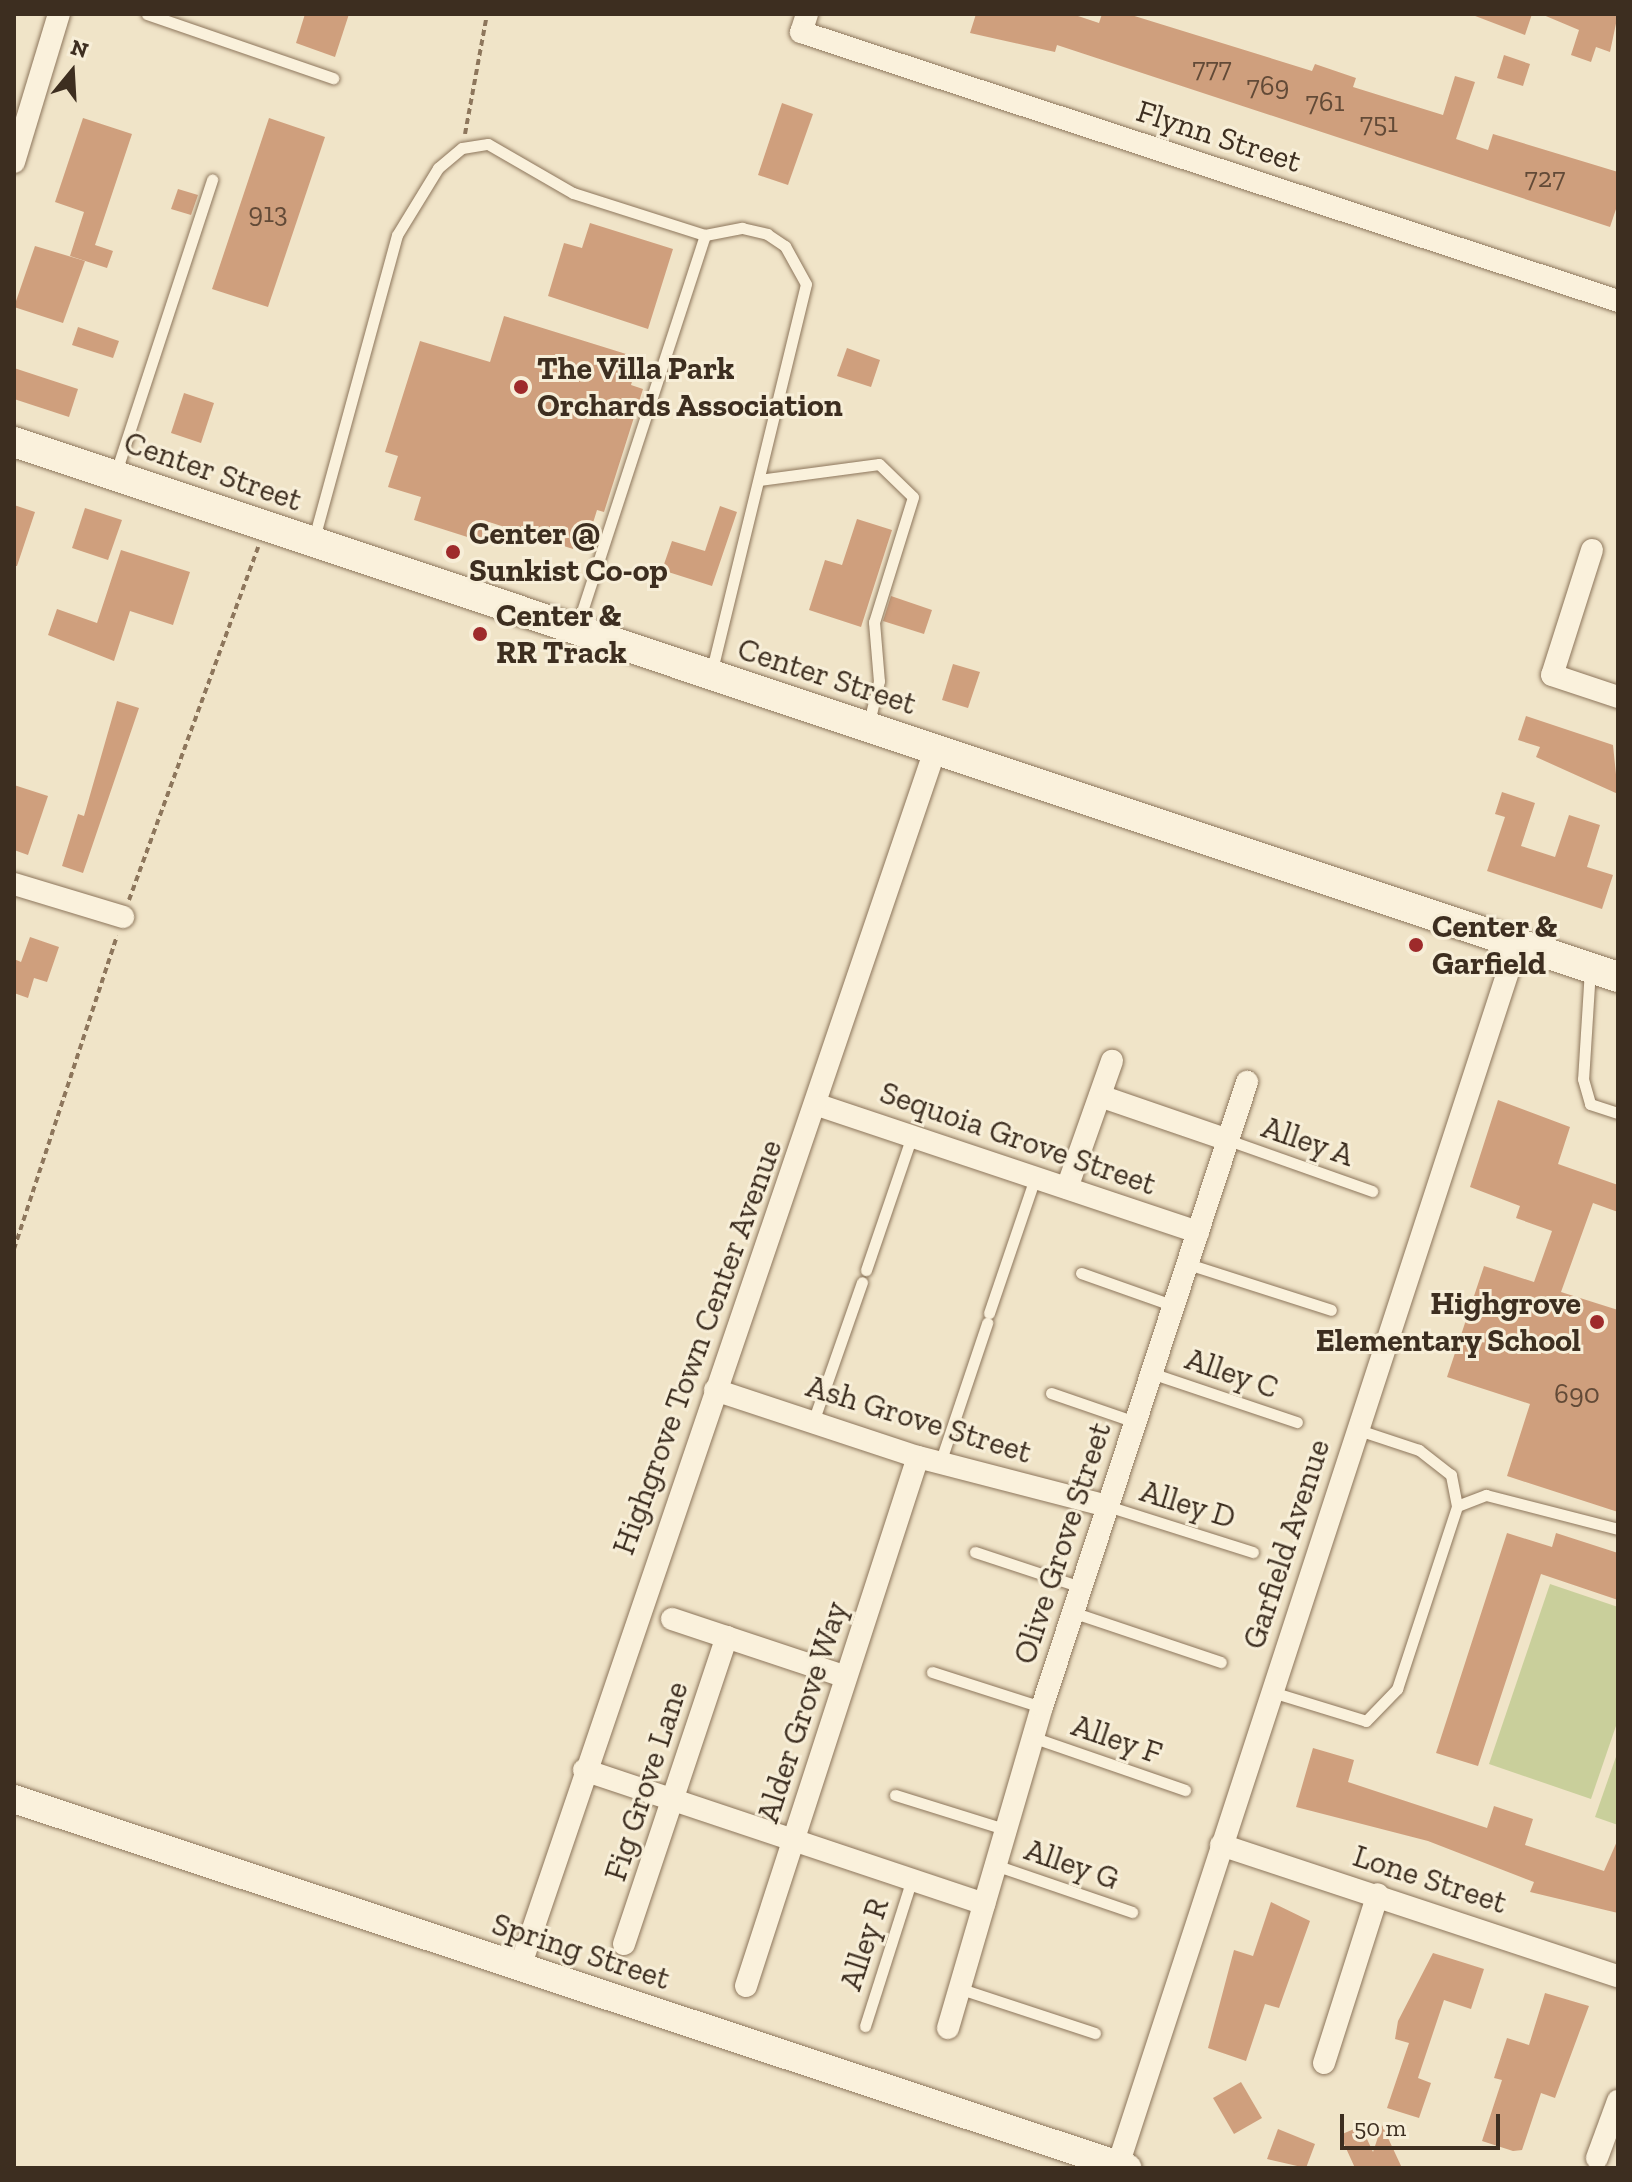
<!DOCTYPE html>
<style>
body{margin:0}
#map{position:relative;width:1632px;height:2182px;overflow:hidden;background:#f0e4c8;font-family:"Zilla Slab",serif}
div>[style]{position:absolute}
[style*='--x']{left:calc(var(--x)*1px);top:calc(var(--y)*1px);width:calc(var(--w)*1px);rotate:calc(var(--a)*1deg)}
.green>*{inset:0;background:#c9cf9b}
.building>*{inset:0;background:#cf9f7d}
.path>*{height:4px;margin-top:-2px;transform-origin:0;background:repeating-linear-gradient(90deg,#8d765c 0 6px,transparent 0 10px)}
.roads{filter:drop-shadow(0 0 2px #8d765c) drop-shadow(0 0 2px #8d765c)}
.service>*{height:11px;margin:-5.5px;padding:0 5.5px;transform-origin:5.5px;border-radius:5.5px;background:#faf1dc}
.minor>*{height:22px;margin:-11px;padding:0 11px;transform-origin:11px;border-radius:11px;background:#faf1dc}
.tertiary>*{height:28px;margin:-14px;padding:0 14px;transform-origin:14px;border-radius:14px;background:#faf1dc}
.secondary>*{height:30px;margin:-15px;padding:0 15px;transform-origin:15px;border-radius:15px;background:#faf1dc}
.dots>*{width:22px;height:22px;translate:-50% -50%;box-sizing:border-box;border:4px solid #f7eed8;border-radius:50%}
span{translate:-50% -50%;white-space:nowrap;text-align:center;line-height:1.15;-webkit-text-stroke:6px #f7eed8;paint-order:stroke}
.number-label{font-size:28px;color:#624a37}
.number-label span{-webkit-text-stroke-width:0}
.street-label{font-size:32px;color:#3d2e20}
.poi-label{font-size:32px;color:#3d2e20;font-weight:700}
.left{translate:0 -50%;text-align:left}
.right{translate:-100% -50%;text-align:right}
.frame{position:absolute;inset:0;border:16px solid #3d2e20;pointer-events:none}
.north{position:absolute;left:32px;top:32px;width:80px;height:80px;-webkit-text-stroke:6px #f7eed8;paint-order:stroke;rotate:18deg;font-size:22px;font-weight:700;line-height:32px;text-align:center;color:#3d2e20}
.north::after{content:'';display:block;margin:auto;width:28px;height:36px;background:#3d2e20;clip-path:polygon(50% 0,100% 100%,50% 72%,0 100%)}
.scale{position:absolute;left:1340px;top:2114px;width:160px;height:36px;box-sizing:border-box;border:4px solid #3d2e20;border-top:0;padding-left:10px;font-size:24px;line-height:28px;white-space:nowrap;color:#3d2e20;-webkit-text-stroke:6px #f7eed8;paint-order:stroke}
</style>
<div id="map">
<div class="green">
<i style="clip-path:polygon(1550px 1584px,1618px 1607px,1618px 1720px,1591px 1799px,1489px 1764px)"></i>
<i style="clip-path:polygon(1618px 1751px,1618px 1825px,1595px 1817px)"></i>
</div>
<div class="building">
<i style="clip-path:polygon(305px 14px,349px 14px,335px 57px,296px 43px)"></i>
<i style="clip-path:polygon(976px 14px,1072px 14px,1099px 23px,1102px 14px,1128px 14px,1312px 71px,1315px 64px,1356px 78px,1353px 87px,1443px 115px,1455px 76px,1475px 82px,1456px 139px,1488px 150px,1493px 134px,1618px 172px,1618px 203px,1610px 227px,1057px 45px,1055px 52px,970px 33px)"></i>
<i style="clip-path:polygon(1470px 14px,1532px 14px,1525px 35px)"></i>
<i style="clip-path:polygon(1541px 14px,1618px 14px,1610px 52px,1596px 47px,1591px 62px,1571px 55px,1579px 30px)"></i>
<i style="clip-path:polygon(1504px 55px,1530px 64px,1523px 86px,1497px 78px)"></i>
<i style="clip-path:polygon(782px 103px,813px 114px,788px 185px,758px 175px)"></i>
<i style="clip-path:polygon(83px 118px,132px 134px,95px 245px,113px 251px,107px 268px,70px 256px,84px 212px,55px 202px)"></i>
<i style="clip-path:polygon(269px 118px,325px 137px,268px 307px,212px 289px)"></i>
<i style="clip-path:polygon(178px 189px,198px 195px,191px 215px,171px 209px)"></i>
<i style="clip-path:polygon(590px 223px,673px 249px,648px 329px,548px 296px,564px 243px,582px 248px)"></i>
<i style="clip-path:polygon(35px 246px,85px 261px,63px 323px,14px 307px)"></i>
<i style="clip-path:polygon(504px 316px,639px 358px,631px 385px,643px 389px,604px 512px,597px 510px,588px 539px,577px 536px,573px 549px,489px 522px,483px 542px,414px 520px,421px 497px,388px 487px,398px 456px,385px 452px,420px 341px,490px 362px)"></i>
<i style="clip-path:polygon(78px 327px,119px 341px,113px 358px,72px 345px)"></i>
<i style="clip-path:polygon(847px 348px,880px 360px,871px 387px,837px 376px)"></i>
<i style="clip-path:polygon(14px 368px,78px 389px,69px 417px,14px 399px)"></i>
<i style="clip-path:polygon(184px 393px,214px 403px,201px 443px,171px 433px)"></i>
<i style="clip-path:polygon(14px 505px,35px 512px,17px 566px,14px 566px)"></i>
<i style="clip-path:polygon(720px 506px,737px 512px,712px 586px,662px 570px,672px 541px,705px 551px)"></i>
<i style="clip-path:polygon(85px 508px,122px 520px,108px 560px,72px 548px)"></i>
<i style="clip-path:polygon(857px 519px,892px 530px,861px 627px,809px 610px,825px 560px,842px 565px)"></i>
<i style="clip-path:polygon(121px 550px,190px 572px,173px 625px,130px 611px,114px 661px,48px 635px,57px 609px,97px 623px)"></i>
<i style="clip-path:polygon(891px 596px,932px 610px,924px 634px,883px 621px)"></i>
<i style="clip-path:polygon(953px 664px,980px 672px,968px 708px,942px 700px)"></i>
<i style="clip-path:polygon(117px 701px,139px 708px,83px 873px,62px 866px,78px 814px,84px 816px)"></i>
<i style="clip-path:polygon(1526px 716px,1613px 745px,1618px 794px,1536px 757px,1540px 747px,1518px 740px)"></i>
<i style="clip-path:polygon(14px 785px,48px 796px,28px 855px,14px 850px)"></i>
<i style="clip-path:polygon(1502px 792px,1535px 803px,1521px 846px,1555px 857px,1569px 815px,1600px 825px,1587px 867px,1613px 875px,1602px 909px,1487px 871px,1505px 817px,1495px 814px)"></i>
<i style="clip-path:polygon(30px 937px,59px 947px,47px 982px,34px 978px,28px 998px,14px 993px,14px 959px,21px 962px)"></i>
<i style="clip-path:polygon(1498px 1100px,1570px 1127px,1558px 1164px,1618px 1185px,1618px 1212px,1593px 1203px,1561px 1292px,1618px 1310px,1618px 1512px,1507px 1476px,1530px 1404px,1447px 1377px,1484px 1266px,1534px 1282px,1552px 1231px,1516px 1218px,1520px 1206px,1470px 1187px)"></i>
<i style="clip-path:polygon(1507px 1533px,1552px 1547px,1556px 1533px,1618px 1553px,1618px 1600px,1541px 1574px,1478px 1766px,1436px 1753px)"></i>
<i style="clip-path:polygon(1313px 1748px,1354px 1760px,1348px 1782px,1487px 1828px,1494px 1806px,1533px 1819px,1525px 1845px,1604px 1871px,1618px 1839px,1618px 1913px,1530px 1892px,1534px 1882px,1428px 1841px,1296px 1807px)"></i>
<i style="clip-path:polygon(1271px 1902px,1310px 1921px,1279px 2008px,1265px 2004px,1246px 2061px,1208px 2048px,1234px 1950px,1253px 1956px)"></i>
<i style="clip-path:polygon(1433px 1953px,1484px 1969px,1471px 2009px,1444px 2000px,1418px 2078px,1431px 2083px,1419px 2118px,1387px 2108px,1409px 2043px,1395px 2039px,1398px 2021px)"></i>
<i style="clip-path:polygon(1545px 1993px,1589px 2006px,1555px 2098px,1541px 2093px,1522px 2150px,1513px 2151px,1482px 2141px,1502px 2080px,1494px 2078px,1507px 2038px,1529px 2045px)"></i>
<i style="clip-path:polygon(1241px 2082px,1262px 2118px,1234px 2134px,1213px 2098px)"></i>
<i style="clip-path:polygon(1382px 2125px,1402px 2168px,1355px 2168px,1340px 2135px,1361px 2126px,1373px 2152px)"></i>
<i style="clip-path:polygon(1278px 2129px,1315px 2144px,1306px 2168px,1267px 2159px)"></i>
</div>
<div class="path">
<i style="--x:465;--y:134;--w:122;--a:-79.6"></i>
<i style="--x:129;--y:900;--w:376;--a:-69.9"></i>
<i style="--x:14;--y:1249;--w:330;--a:-71.8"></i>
</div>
<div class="roads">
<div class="service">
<i style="--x:147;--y:14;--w:197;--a:19"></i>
<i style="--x:705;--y:235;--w:38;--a:-11"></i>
<i style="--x:742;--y:228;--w:26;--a:13"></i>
<i style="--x:767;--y:234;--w:22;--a:34"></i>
<i style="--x:785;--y:246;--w:43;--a:61.1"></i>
<i style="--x:806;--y:284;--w:401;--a:103.7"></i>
<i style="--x:115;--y:475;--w:311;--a:-71.8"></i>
<i style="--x:759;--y:480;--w:121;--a:-7.6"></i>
<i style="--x:879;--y:464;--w:47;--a:44.1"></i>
<i style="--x:913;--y:497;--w:131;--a:107.3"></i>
<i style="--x:874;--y:622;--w:59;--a:85.2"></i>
<i style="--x:879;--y:681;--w:46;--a:103.7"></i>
<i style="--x:313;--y:542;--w:318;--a:-74.7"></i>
<i style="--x:397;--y:235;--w:79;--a:-58.5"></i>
<i style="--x:438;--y:168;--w:31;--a:-40"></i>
<i style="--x:462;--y:148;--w:26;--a:-9"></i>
<i style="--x:488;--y:144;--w:98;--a:30"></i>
<i style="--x:573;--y:193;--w:139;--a:17.7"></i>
<i style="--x:705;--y:235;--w:411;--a:108.1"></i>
<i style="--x:1590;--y:969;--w:110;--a:93.6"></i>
<i style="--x:1583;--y:1079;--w:26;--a:74"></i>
<i style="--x:1590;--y:1104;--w:29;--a:18"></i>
<i style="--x:1228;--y:1140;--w:153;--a:19.5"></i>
<i style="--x:1188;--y:1264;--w:150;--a:17.8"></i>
<i style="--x:866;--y:1270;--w:142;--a:-71.1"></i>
<i style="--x:1081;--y:1273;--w:99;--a:19.5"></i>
<i style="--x:989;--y:1313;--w:143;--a:-71.2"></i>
<i style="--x:1151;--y:1373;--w:154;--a:18.6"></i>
<i style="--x:1051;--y:1393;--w:89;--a:19"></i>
<i style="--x:813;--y:1422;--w:148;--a:-70.7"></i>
<i style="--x:940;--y:1463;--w:148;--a:-71.4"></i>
<i style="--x:1107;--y:1506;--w:153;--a:17.5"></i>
<i style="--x:1457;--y:1506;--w:31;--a:-21"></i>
<i style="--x:1486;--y:1495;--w:136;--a:14.4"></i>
<i style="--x:975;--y:1552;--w:112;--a:18.3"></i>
<i style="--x:1072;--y:1612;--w:157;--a:18.6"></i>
<i style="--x:932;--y:1672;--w:115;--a:17.7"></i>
<i style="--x:1272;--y:1692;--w:98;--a:17.1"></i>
<i style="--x:1366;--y:1721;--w:45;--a:-45.9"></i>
<i style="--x:1397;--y:1689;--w:193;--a:-71.8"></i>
<i style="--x:1457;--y:1506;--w:32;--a:-101"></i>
<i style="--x:1451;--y:1475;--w:41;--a:-142"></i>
<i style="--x:1419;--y:1450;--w:66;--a:-161.6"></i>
<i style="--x:1032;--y:1737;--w:162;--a:19.1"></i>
<i style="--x:895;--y:1795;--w:114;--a:17.3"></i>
<i style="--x:995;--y:1865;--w:145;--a:18.9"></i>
<i style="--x:961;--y:1989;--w:141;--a:18.2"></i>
<i style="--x:865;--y:2026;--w:154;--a:-72.3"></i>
</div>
<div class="minor">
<i style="--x:807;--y:14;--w:19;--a:108"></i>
<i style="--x:801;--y:32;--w:860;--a:18.22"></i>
<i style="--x:14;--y:162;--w:155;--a:-73.1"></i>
<i style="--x:1592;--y:550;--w:131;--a:107.7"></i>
<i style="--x:1552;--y:675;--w:70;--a:18.4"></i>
<i style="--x:14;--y:884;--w:114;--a:16.8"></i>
<i style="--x:1100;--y:1096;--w:135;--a:19"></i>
<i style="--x:818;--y:1105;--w:401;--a:18.5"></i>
<i style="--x:1067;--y:1188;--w:135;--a:-70.5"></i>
<i style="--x:715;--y:1390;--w:214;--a:18.3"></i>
<i style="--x:918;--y:1457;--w:195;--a:14.5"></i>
<i style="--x:672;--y:1619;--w:183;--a:18.4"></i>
<i style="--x:584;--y:1770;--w:422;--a:18.5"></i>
<i style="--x:1221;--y:1845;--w:418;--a:18.3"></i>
<i style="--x:624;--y:1944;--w:324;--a:-71.5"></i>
<i style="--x:520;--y:1967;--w:1286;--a:-71.17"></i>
<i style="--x:746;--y:1986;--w:556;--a:-71.99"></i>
<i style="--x:948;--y:2028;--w:334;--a:-73.7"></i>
<i style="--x:1042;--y:1707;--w:658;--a:-71.84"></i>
<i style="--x:1324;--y:2063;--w:177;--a:-72.3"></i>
<i style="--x:1597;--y:2158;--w:61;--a:-69.8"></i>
<i style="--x:1118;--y:2165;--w:1285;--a:-71.9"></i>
</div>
<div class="tertiary">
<i style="--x:14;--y:1799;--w:1173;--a:18.34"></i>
</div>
<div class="secondary">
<i style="--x:14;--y:442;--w:1691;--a:18.45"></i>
</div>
</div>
<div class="dots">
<i style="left:521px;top:387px;background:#9e2a2b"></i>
<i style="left:453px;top:552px;background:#9e2a2b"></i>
<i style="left:480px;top:634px;background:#9e2a2b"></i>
<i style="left:1416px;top:945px;background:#9e2a2b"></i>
<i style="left:1597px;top:1322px;background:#9e2a2b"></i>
</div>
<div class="number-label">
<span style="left:1212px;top:68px">777</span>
<span style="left:1268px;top:86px">769</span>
<span style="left:1325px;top:102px">761</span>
<span style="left:1379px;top:123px">751</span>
<span style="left:1545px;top:178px">727</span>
<span style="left:268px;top:213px">913</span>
<span style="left:1577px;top:1394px">690</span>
</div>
<div class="street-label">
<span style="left:1219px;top:136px;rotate:18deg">Flynn Street</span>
<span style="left:213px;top:471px;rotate:19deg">Center Street</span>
<span style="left:827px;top:676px;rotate:18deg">Center Street</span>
<span style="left:1018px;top:1138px;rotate:19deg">Sequoia Grove Street</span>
<span style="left:1308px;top:1141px;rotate:19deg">Alley A</span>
<span style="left:697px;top:1347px;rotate:-70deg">Highgrove Town Center Avenue</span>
<span style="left:1232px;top:1373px;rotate:19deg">Alley C</span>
<span style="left:919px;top:1419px;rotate:17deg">Ash Grove Street</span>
<span style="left:1188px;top:1504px;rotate:17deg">Alley D</span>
<span style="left:1062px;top:1543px;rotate:-72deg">Olive Grove Street</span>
<span style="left:1286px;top:1544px;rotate:-72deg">Garfield Avenue</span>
<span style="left:802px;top:1712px;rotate:-72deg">Alder Grove Way</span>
<span style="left:1117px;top:1739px;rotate:19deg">Alley F</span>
<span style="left:646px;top:1781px;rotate:-72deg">Fig Grove Lane</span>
<span style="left:1072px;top:1864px;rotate:19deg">Alley G</span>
<span style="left:1430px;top:1879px;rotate:18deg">Lone Street</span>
<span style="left:864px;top:1944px;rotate:-72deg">Alley R</span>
<span style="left:581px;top:1951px;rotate:18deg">Spring Street</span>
</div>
<div class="poi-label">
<span class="left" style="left:537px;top:387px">The Villa Park<br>Orchards Association</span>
<span class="left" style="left:469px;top:552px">Center @<br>Sunkist Co-op</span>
<span class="left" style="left:496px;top:634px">Center &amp;<br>RR Track</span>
<span class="left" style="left:1432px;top:945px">Center &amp;<br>Garfield</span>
<span class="right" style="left:1581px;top:1322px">Highgrove<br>Elementary School</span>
</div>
<div class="frame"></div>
<div class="north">N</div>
<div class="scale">50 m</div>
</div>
